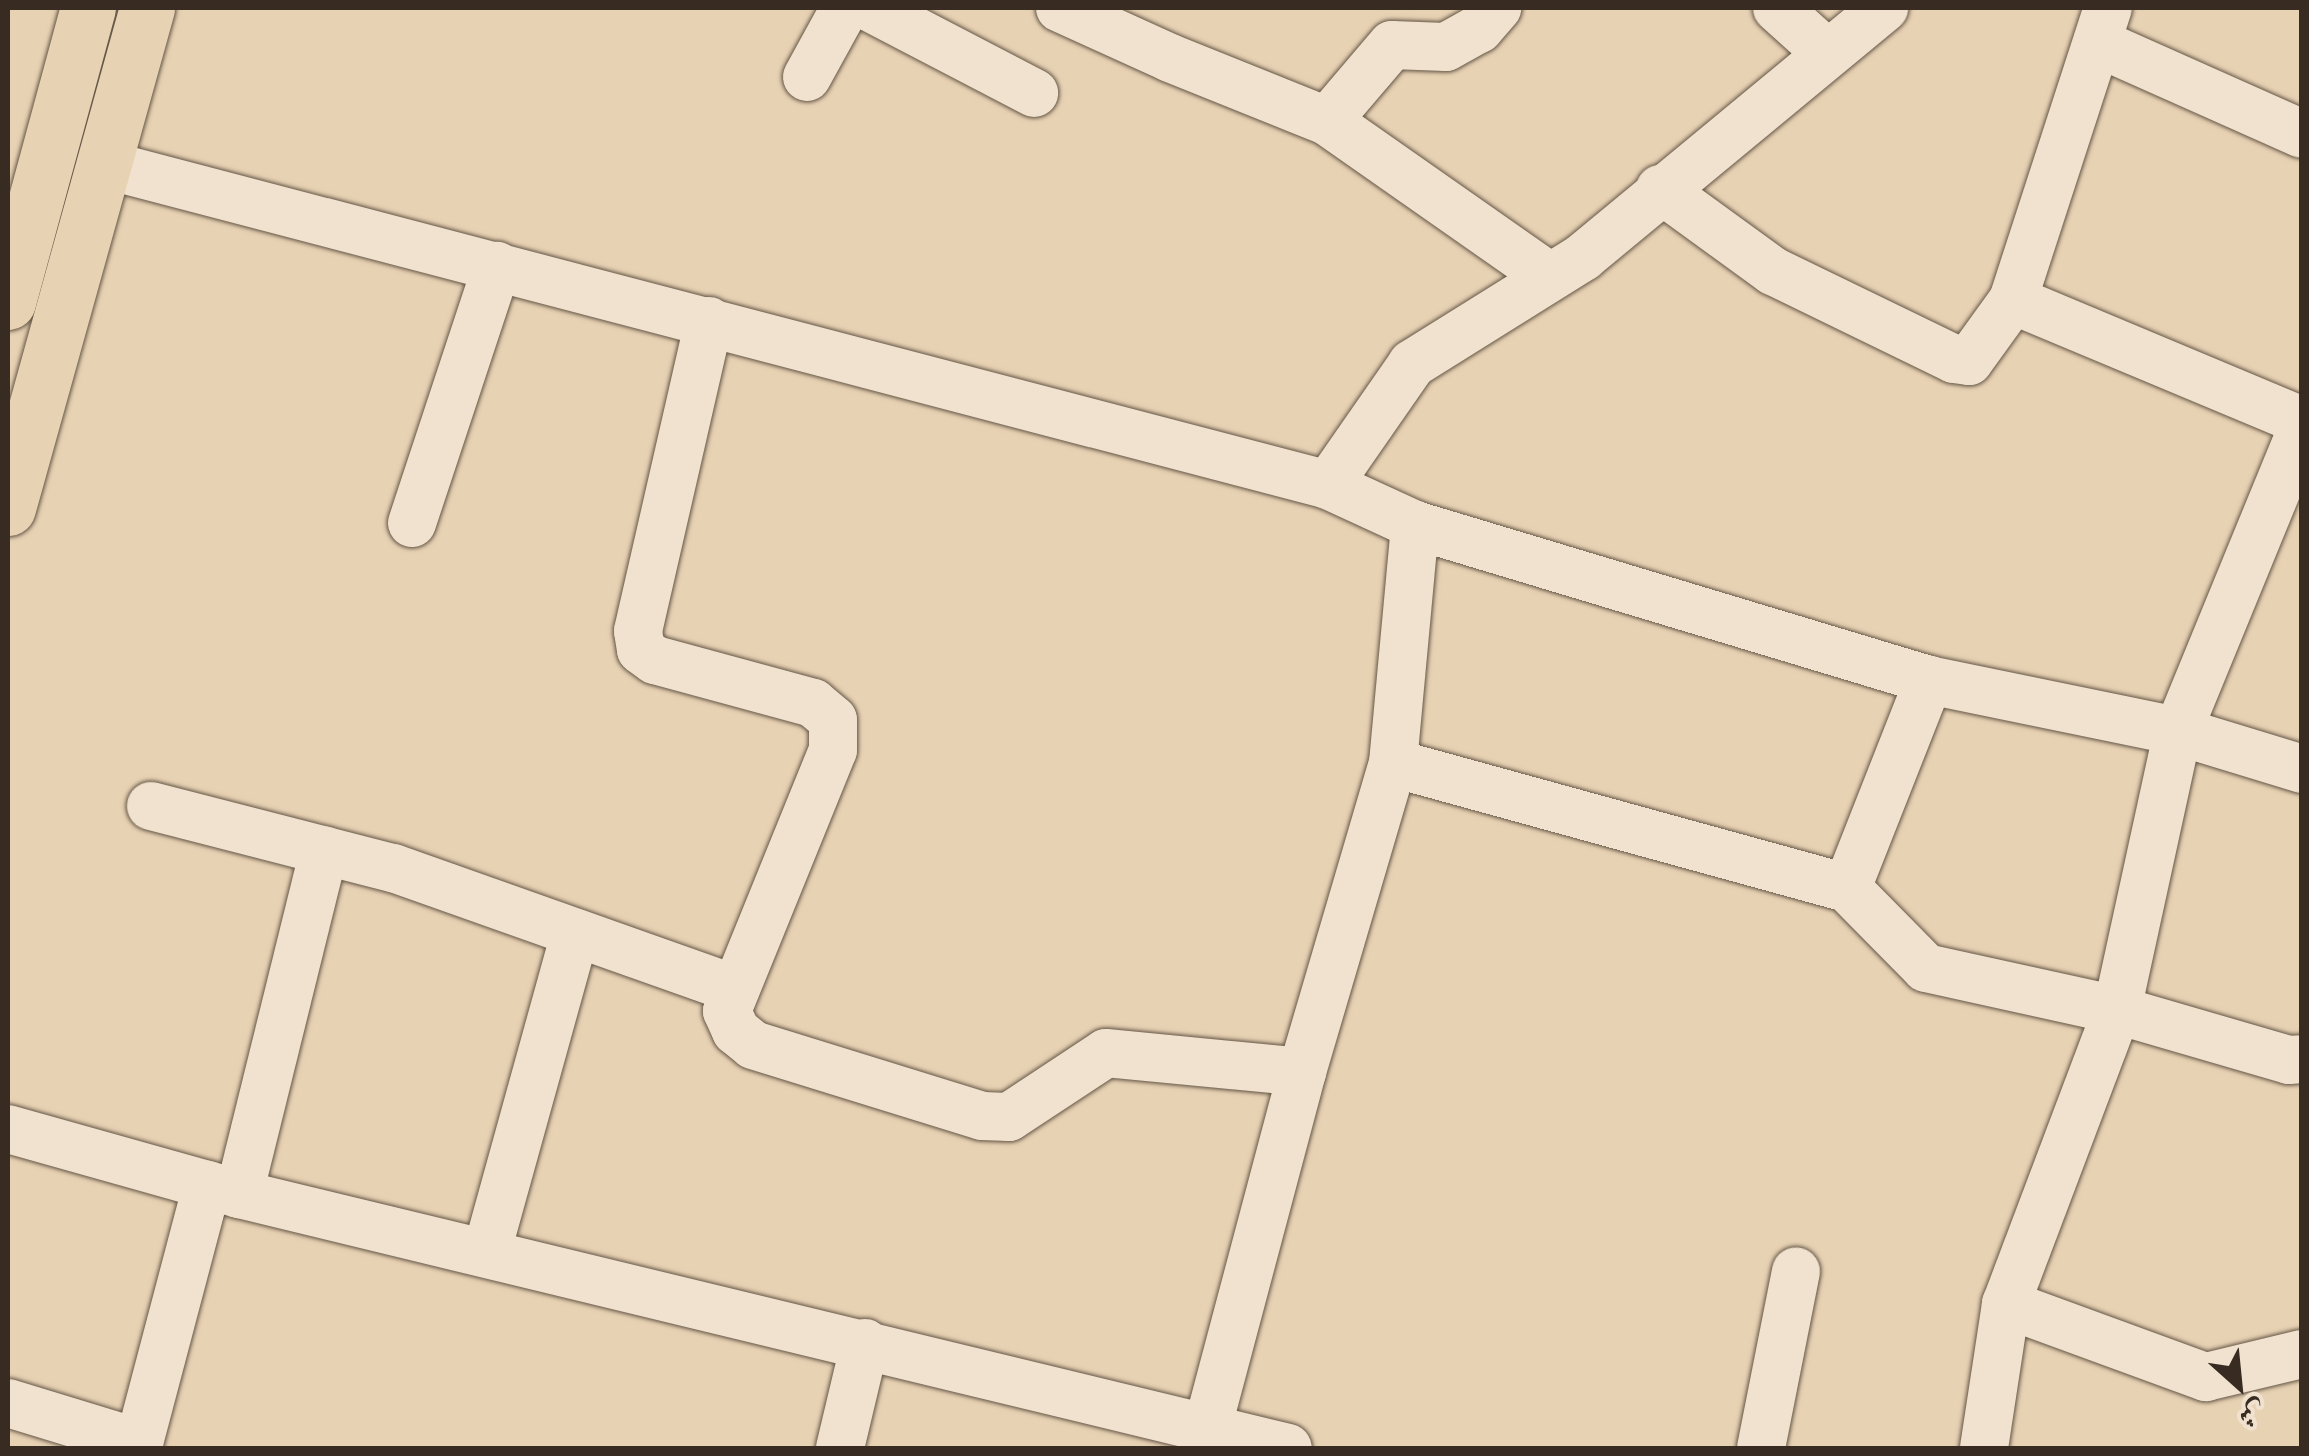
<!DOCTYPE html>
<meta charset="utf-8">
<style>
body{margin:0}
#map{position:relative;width:2309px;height:1456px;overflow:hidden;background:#e8d2b4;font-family:"Libre Bodoni",Amiri,serif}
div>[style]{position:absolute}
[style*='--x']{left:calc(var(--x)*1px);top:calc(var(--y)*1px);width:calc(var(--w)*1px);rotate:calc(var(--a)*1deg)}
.roads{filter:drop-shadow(0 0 2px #645646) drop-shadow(0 0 2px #645646)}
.minor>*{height:48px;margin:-24px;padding:0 24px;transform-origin:24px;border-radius:24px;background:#f0e2ce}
.major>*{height:55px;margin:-27.5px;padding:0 27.5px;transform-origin:27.5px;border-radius:27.5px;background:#e8d2b4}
span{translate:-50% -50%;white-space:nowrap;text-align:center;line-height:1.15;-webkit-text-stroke:8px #f0e2ce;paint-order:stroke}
.frame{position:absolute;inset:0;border:10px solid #382c22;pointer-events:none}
.north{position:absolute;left:2189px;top:1336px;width:100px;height:100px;-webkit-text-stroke:8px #f0e2ce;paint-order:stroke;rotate:153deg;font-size:28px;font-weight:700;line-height:40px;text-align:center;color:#382c22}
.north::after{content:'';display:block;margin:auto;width:35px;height:45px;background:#382c22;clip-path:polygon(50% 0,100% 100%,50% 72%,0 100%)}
</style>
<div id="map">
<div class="roads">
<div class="minor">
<i style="--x:871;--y:8;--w:184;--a:27.5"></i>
<i style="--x:1060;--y:8;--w:121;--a:24.4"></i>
<i style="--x:1170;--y:58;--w:169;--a:21.9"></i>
<i style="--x:1327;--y:121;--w:272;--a:35"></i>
<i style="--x:1777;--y:8;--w:67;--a:42"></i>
<i style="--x:2098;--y:43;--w:223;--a:24"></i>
<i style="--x:807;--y:77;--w:79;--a:-61.2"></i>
<i style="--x:1327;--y:121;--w:100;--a:-49.5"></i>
<i style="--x:1392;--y:45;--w:54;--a:2.1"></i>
<i style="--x:1446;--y:47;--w:38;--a:-29"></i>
<i style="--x:1479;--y:29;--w:28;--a:-49"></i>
<i style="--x:103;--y:164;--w:1266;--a:14.68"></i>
<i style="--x:1328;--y:485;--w:96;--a:24.7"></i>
<i style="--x:1415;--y:525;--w:537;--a:16.78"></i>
<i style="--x:1929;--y:680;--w:254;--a:11.6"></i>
<i style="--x:2178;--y:731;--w:130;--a:17"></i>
<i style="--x:1660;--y:189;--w:140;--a:36"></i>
<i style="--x:1773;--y:271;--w:201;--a:25.9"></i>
<i style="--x:1954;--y:359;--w:15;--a:8"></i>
<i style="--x:1969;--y:361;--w:75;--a:-54.2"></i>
<i style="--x:2013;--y:300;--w:307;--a:-72"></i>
<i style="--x:2013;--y:300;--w:313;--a:22.7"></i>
<i style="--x:709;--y:321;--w:318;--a:102.9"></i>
<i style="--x:638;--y:631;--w:19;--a:81"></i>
<i style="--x:641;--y:650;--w:17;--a:36"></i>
<i style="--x:655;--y:660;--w:164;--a:15.2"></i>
<i style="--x:813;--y:703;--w:26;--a:40"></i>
<i style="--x:833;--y:720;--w:30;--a:90"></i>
<i style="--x:833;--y:750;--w:282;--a:112.1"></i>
<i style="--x:727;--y:1011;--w:22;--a:66"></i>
<i style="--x:736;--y:1031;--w:22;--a:39"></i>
<i style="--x:753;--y:1045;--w:240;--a:17.2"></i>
<i style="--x:982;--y:1116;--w:27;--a:2"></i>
<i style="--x:1009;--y:1117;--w:116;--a:-33.4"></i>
<i style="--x:1106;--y:1053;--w:197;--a:5.5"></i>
<i style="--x:1328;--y:485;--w:147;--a:-55.2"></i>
<i style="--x:1412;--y:364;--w:202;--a:-32"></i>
<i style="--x:1583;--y:257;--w:391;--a:-39.6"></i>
<i style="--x:412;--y:523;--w:271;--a:-71.7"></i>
<i style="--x:1393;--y:763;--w:471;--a:15.4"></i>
<i style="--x:1847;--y:888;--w:112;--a:45.4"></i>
<i style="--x:1926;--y:968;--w:196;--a:12.4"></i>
<i style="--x:2117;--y:1010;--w:179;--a:16.2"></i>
<i style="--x:2289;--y:1060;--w:13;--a:-4"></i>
<i style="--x:151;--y:806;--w:250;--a:14.4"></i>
<i style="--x:393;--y:868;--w:362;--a:19.5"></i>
<i style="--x:1847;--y:888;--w:224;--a:-68.5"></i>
<i style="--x:8;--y:1129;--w:240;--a:15.7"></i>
<i style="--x:239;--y:1194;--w:1079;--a:13.61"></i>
<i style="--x:239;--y:1194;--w:354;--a:-76.1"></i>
<i style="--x:487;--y:1251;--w:330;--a:-74.5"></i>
<i style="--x:2006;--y:1304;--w:213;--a:20.1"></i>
<i style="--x:2206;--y:1377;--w:99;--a:-13.5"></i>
<i style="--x:8;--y:1403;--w:137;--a:17"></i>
<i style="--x:139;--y:1443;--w:267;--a:-75.2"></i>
<i style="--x:840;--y:1448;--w:108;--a:-76.6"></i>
<i style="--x:1202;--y:1448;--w:389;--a:-75.1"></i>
<i style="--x:1302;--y:1072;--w:322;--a:-73.6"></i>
<i style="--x:1393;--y:763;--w:239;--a:-84.7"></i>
<i style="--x:1761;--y:1448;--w:180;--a:-78.8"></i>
<i style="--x:1984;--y:1448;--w:146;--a:-81.3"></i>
<i style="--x:2006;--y:1304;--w:314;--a:-69.3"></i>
<i style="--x:2117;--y:1010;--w:286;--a:-77.7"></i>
<i style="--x:2178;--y:731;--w:327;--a:-67.7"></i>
</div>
<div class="major">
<i style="--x:8;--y:302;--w:305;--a:-74.8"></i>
<i style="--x:8;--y:508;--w:519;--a:-74.46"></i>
</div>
</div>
<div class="frame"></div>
<div class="north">ش</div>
</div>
